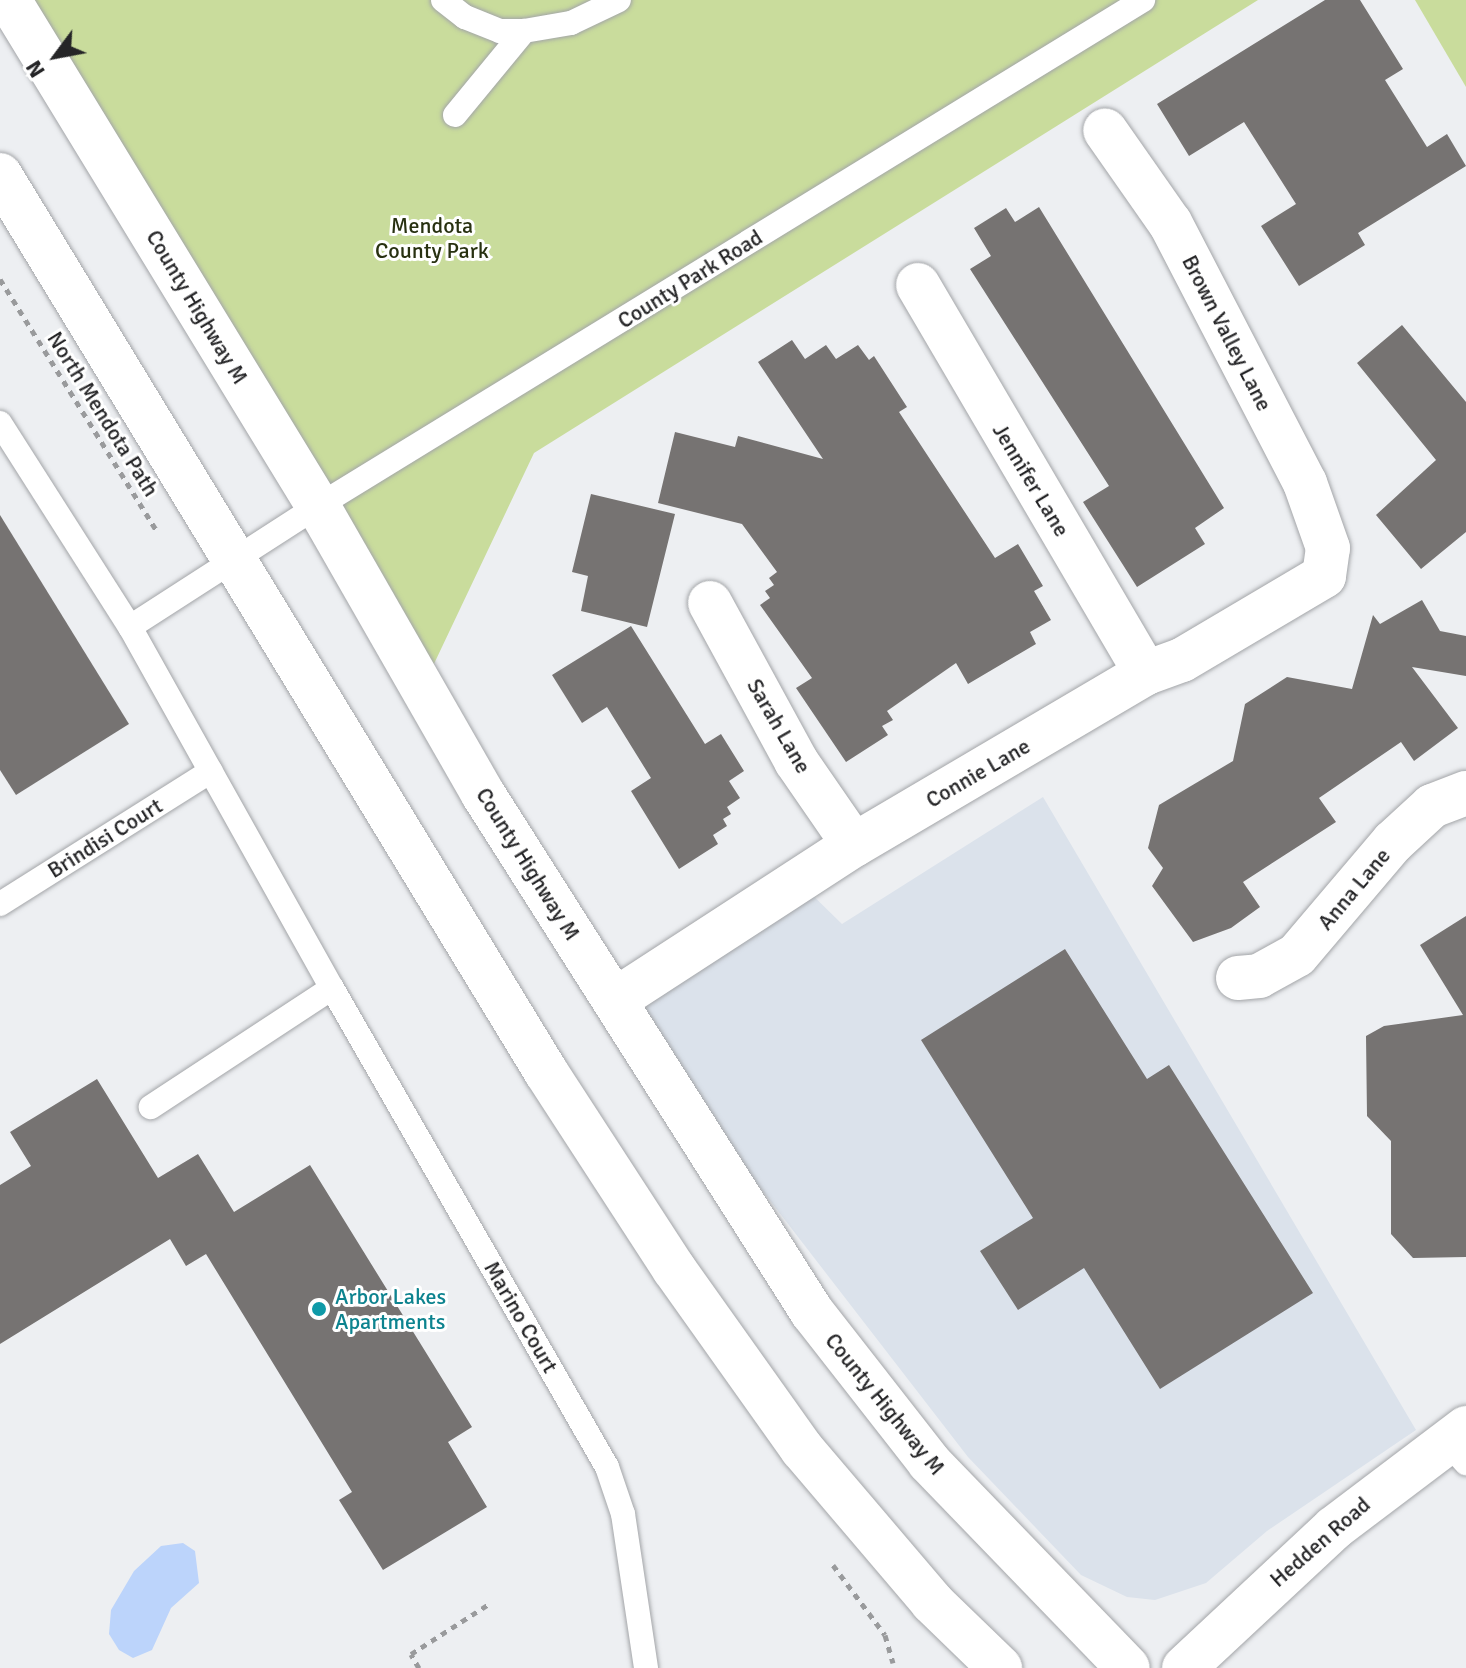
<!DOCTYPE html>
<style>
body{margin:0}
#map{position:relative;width:1466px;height:1668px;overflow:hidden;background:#edeff2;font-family:Signika,sans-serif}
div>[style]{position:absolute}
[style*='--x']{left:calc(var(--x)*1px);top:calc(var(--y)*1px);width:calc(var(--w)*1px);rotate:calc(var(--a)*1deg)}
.built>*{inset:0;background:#dbe2eb}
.green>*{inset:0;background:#c9dc9c}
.water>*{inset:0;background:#bcd4fb}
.building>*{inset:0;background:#767372}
.path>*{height:5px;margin-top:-2.5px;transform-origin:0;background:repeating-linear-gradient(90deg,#999a9c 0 6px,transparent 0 12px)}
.roads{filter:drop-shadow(0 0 2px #a3a5a8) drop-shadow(0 0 2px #a3a5a8)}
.service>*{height:24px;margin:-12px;padding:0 12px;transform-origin:12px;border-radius:12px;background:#fff}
.minor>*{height:44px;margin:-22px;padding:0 22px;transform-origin:22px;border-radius:22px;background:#fff}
.secondary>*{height:44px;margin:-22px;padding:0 22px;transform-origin:22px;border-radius:22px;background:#fff}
.dots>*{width:22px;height:22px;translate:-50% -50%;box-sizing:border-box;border:4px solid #fff;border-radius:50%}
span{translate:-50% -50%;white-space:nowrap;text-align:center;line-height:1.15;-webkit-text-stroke:6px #fff;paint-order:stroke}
.park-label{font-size:22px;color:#283111}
.street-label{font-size:22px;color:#252527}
.culture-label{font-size:22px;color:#0d838f}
.left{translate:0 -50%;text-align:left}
.north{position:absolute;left:16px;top:16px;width:80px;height:80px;-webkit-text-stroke:6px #fff;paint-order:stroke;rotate:238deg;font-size:22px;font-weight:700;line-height:32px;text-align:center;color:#252527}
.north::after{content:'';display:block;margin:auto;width:28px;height:36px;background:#252527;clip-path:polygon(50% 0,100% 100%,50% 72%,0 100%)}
</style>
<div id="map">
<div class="built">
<i style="clip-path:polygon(1043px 797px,1416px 1430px,1267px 1531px,1206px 1583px,1155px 1600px,1127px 1597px,1081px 1575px,968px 1457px,615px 1000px,798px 881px,842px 924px)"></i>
</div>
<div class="green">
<i style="clip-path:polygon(9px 0,1258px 0,534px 453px,423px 687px)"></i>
<i style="clip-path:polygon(1415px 0,1466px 0,1466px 87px)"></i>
</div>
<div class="water">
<i style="clip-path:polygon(183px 1543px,195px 1551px,199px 1583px,171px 1608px,152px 1650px,133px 1658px,119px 1650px,109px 1634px,111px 1610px,134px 1571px,161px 1546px)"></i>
</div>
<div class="building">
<i style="clip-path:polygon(1325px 0,1360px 0,1403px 69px,1385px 80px,1427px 147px,1447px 134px,1466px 166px,1358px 233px,1365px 245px,1299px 286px,1261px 226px,1296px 204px,1244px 122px,1189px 156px,1157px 104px)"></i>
<i style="clip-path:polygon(1039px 207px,1224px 508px,1195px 528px,1205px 544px,1137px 587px,1083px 502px,1109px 486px,970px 269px,991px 256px,974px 228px,1006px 208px,1015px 222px)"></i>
<i style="clip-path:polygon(1402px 325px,1466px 402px,1466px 532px,1421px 569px,1376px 515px,1436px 460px,1357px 363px)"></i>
<i style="clip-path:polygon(792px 340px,805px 359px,826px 345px,836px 359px,858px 345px,869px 360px,874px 356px,907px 407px,899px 412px,995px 558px,1018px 544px,1043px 586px,1034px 591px,1051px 620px,1030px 632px,1036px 644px,968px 684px,956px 663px,887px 711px,893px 720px,882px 726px,888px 735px,846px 762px,796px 688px,812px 678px,760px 605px,770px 598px,765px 591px,774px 585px,769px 578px,777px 572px,742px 524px,658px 503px,675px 432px,735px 447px,738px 436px,823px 459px,758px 362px)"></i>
<i style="clip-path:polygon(591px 494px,675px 514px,647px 627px,581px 611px,588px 576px,572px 572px)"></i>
<i style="clip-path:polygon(0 515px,129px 724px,16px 795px,0 770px)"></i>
<i style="clip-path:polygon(1422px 600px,1440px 631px,1466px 636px,1466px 676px,1412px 667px,1458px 728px,1414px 761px,1401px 742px,1319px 798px,1336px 822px,1243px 882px,1260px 907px,1231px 928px,1193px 942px,1152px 886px,1163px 868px,1148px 848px,1159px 805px,1233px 761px,1245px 704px,1287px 677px,1352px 689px,1373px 615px,1380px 624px)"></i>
<i style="clip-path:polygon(631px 626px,705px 744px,721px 734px,744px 771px,729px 781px,740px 798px,727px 807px,731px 814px,723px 819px,727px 826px,713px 835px,718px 844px,679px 869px,631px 791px,651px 778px,607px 707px,582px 723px,552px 675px)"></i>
<i style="clip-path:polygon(1466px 916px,1466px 1257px,1413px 1258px,1391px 1234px,1391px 1141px,1367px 1116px,1366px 1036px,1384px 1026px,1463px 1015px,1420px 945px)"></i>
<i style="clip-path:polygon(1065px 949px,1147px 1079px,1169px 1065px,1313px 1293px,1160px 1389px,1084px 1268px,1018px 1310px,980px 1251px,1033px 1218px,921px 1040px)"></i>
<i style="clip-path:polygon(97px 1079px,158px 1178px,198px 1154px,234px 1212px,310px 1165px,472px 1427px,448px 1442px,487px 1507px,383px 1570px,339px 1500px,352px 1492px,206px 1254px,186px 1266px,170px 1239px,0 1344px,0 1185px,31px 1166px,10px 1132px)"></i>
</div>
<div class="path">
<i style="--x:0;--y:279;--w:299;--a:58.1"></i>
<i style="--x:833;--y:1565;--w:87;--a:53.4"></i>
<i style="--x:885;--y:1635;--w:29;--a:74"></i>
<i style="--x:419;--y:1668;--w:16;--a:-120"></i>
<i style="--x:411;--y:1654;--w:93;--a:-32.7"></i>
</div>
<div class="roads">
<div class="service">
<i style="--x:443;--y:0;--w:28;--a:38"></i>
<i style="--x:465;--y:17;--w:38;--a:22"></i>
<i style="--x:500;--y:31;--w:24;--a:0"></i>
<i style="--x:455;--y:115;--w:109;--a:-50.6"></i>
<i style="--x:524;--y:31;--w:48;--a:-9.7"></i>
<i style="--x:571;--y:23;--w:53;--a:-25.6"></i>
<i style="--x:0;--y:423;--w:242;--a:57.5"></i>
<i style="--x:130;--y:627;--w:414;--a:60.8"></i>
<i style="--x:332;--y:988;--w:217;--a:146.7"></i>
<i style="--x:130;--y:627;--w:224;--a:-32.8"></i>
<i style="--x:318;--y:506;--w:968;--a:-31.52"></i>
<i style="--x:0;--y:904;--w:249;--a:-32.2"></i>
<i style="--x:332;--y:988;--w:552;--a:60.14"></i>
<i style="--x:607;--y:1467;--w:50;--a:71.2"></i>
<i style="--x:623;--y:1514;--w:156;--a:81.5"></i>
<i style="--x:1446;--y:1441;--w:30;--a:48"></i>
</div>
<div class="minor">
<i style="--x:918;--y:285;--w:450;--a:59.6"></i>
<i style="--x:710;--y:603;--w:180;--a:61.4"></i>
<i style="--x:796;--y:761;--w:102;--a:55.4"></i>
<i style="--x:1238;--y:978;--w:21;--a:-5"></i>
<i style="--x:1259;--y:976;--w:43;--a:-28.9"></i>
<i style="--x:1297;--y:955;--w:148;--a:-49.7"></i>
<i style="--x:1393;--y:842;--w:53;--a:-42.7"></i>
<i style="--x:1432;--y:806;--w:36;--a:-21"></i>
<i style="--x:615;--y:1000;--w:285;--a:-33"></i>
<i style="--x:854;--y:845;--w:339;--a:-30.5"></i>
<i style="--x:1146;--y:673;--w:38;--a:-20"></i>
<i style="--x:1182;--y:660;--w:165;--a:-30.6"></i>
<i style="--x:1324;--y:576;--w:28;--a:-82"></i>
<i style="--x:1328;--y:548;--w:69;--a:-109.5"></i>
<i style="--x:1305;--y:483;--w:293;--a:-117.4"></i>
<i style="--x:1170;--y:223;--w:113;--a:-125"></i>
<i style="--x:1184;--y:1668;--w:205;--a:-43"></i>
<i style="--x:1334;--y:1528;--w:166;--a:-37.1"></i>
</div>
<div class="secondary">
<i style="--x:9;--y:0;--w:593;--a:58.59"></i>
<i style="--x:318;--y:506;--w:332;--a:60.2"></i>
<i style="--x:483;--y:794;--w:614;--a:57.58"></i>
<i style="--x:812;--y:1312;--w:190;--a:52"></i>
<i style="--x:929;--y:1462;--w:286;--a:46"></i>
<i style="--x:0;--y:175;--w:1050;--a:58.67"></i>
<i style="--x:546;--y:1072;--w:235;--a:57"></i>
<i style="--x:674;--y:1269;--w:221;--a:54.6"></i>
<i style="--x:802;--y:1449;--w:201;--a:49.6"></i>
<i style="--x:932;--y:1602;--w:95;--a:44.1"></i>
</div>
</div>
<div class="dots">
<i style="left:319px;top:1309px;background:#0f9aa8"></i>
</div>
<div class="park-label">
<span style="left:432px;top:238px">Mendota<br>County Park</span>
</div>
<div class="street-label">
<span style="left:690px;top:279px;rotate:-32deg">County Park Road</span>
<span style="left:197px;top:307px;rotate:59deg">County Highway M</span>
<span style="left:1227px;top:333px;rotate:63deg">Brown Valley Lane</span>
<span style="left:103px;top:414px;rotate:58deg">North Mendota Path</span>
<span style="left:1031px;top:480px;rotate:59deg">Jennifer Lane</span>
<span style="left:779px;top:726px;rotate:60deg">Sarah Lane</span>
<span style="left:978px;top:773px;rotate:-30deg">Connie Lane</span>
<span style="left:105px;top:838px;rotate:-32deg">Brindisi Court</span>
<span style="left:528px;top:864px;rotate:58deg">County Highway M</span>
<span style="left:1354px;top:889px;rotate:-50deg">Anna Lane</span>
<span style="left:521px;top:1317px;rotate:60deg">Marino Court</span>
<span style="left:885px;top:1404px;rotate:51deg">County Highway M</span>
<span style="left:1320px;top:1542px;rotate:-41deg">Hedden Road</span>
</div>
<div class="culture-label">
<span class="left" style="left:335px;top:1309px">Arbor Lakes<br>Apartments</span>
</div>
<div class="north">N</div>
</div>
